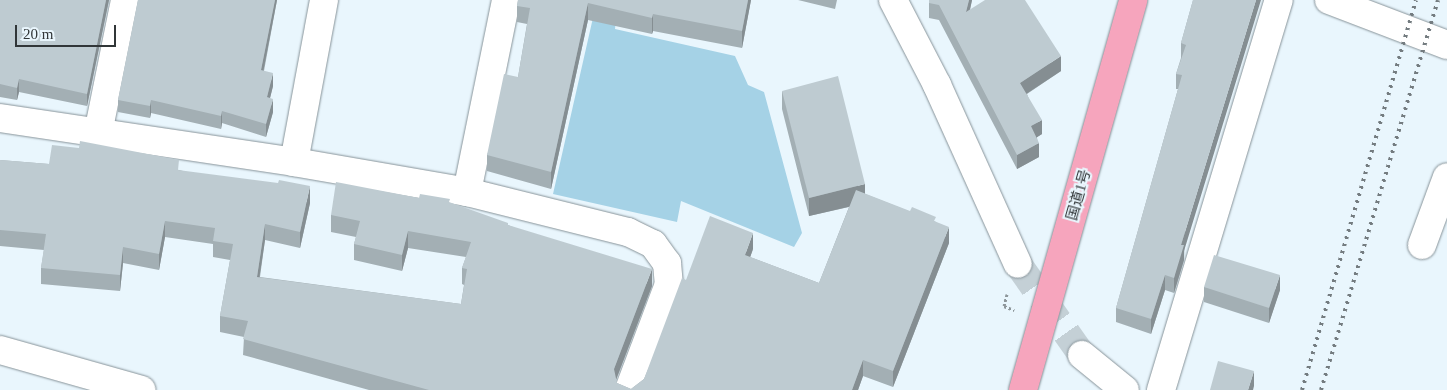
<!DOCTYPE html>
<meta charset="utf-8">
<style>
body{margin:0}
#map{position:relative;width:1447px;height:390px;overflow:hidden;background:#e9f6fd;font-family:"Times New Roman","Noto Sans JP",serif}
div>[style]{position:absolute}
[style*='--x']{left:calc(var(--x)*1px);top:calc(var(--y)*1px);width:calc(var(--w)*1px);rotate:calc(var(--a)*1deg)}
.green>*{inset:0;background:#a5d2e6}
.minor-tunnel>*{height:28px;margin-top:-14px;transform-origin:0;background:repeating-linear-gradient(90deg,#c4d0d6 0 28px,transparent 0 42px)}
.path>*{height:3px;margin-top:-1.5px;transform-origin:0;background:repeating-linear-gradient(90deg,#8d969a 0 2.5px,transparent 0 5px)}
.roads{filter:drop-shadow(0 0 1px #879399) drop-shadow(0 0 1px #879399)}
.minor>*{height:28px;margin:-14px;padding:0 14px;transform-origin:14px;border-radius:14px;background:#fff}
.highway>*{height:28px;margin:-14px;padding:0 14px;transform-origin:14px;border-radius:14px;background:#f6a5bd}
.rail>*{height:4px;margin-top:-2px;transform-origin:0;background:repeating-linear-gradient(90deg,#747c80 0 2.5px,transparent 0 7.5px)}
.wall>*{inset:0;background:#a3afb4}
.shaded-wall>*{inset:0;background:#858e92}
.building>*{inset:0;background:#becbd1}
span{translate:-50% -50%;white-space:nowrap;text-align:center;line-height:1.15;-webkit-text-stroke:4.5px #e9f6fd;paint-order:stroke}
.street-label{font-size:15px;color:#313638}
.scale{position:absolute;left:15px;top:25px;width:101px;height:22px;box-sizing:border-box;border:2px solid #313638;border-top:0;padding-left:6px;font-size:15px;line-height:18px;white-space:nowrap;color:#313638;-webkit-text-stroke:4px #e9f6fd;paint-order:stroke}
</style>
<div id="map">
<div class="green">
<i style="clip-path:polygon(597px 0,618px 0,615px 29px,735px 56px,748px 85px,764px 92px,802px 233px,794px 247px,681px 201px,677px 222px,553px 194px)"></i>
</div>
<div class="minor-tunnel">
<i style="--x:1018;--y:264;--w:111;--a:54.9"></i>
</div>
<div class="path">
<i style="--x:1007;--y:294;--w:12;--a:104"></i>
<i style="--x:1004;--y:306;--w:11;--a:22"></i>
</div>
<div class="roads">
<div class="minor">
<i style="--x:893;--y:0;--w:96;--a:62.6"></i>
<i style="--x:937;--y:85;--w:196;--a:65.7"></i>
<i style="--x:1329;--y:0;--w:126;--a:20.9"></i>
<i style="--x:0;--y:118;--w:297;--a:8.5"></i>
<i style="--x:294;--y:162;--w:176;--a:9.8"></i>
<i style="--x:467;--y:192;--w:166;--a:14"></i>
<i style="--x:628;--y:232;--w:28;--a:26"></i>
<i style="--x:653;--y:244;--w:24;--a:54"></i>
<i style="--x:667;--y:263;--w:21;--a:85"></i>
<i style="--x:669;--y:284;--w:113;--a:110.7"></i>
<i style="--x:98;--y:133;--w:136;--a:-78.5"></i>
<i style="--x:294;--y:162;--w:165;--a:-79.5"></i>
<i style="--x:467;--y:192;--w:196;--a:-78.5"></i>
<i style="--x:1422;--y:245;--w:72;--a:-69.8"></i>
<i style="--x:0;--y:350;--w:147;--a:15.8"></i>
<i style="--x:1082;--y:355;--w:55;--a:39.1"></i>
<i style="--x:1161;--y:390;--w:407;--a:-73.2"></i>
</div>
<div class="highway">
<i style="--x:1023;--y:390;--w:405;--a:-74.2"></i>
</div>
</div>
<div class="rail">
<i style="--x:1302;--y:390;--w:406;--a:-73.7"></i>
<i style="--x:1321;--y:390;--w:407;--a:-73.3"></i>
</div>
<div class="wall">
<i style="clip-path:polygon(0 0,109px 0,87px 106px,19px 92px,17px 100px,0 97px)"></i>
<i style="clip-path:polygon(138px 0,277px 0,264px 71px,273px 86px,270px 98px,273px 112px,266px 137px,222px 123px,221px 129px,151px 113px,150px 118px,118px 112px,118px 100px)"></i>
<i style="clip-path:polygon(518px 0,751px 0,742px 48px,653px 31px,652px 34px,588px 20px,551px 189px,487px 171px,487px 155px,518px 77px,527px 24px,517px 22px,517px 6px)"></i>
<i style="clip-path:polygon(798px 0,837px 0,835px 9px)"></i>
<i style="clip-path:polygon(929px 0,972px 0,970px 10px,1061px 71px,1027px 94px,1042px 134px,1037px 137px,1039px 157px,1017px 169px,939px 20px,929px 18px)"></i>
<i style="clip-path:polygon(1193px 0,1184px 260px,1174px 293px,1165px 290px,1151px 334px,1116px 322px,1116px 308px,1178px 89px,1176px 89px,1176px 74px,1181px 58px,1181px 43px)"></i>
<i style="clip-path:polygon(782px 91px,865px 194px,936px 222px,949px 243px,893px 387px,863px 376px,858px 390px,369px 390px,243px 355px,244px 337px,220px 332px,220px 316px,230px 260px,213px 257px,213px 244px,165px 237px,159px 270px,123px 263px,120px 291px,41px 284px,41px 268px,44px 250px,0 246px,0 160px,49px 164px,79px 148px,179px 170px,310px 203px,300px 248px,265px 240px,260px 277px,461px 304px,464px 285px,462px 284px,462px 268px,466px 257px,408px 248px,402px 271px,354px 260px,354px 244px,356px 237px,331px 232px,331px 215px,419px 198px,450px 203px,508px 225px,652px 286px,616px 380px,617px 383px,631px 389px,644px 379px,686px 280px,753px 249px,750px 257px,819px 283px,849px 207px,809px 216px,782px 109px)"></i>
<i style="clip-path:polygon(1204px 287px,1280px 290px,1269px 323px,1204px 302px)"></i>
</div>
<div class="shaded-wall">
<i style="clip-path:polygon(106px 0,109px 0,87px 106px,87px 94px)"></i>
<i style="clip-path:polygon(275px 0,277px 0,261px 83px,261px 70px)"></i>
<i style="clip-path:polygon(748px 0,751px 0,742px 48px,742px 31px)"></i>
<i style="clip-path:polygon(969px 0,972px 0,966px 27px,966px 12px)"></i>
<i style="clip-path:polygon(1256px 0,1261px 0,1184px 251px,1184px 260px,1174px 293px,1174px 278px,1181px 245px)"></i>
<i style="clip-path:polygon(588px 3px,588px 20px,551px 189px,551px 172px)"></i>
<i style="clip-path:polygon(653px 14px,653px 31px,652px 34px,652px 18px)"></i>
<i style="clip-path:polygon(1061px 56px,1061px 71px,1020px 98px,1020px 83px)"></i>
<i style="clip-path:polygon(273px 73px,273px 86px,267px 110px,267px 97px)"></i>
<i style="clip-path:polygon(19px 79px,19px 92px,17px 100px,17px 88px)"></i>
<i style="clip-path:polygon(273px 99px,273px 112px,266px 137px,266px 124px)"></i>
<i style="clip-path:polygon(151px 100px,151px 113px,150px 118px,150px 106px)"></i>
<i style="clip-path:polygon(222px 111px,222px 123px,221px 129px,221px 116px)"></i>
<i style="clip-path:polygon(1042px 120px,1042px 134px,1031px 141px,1031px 126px)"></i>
<i style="clip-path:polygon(1039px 143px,1039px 157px,1017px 169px,1017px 155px)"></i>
<i style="clip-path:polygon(865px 184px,865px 203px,809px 216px,809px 198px)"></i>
<i style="clip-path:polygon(310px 186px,310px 203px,300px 248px,300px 232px)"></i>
<i style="clip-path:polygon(165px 221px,165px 237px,159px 270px,159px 254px)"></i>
<i style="clip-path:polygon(265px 224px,265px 240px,257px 293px,257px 277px)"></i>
<i style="clip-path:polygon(949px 227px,949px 243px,893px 387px,893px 371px)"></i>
<i style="clip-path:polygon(408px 231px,408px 248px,402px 271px,402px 255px)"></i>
<i style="clip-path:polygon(753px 233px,753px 249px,745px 272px,745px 255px)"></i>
<i style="clip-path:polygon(123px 247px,123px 263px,120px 291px,120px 275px)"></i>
<i style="clip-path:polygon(652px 269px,652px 286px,614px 385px,614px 369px)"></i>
<i style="clip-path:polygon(1165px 275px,1165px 290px,1151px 334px,1151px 319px)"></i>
<i style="clip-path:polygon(1280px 275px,1280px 290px,1269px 323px,1269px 308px)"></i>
<i style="clip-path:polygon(863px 360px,863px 376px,858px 390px,852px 390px)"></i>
<i style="clip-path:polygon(1254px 371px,1254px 386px,1253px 390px,1248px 390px)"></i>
</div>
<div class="building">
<i style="clip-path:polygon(0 0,106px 0,87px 94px,19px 79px,17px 88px,0 84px)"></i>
<i style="clip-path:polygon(138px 0,275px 0,261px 70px,273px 73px,267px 97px,273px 99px,266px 124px,222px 111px,221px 116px,151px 100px,150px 106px,118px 100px)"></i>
<i style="clip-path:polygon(518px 0,748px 0,742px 31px,653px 14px,652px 18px,588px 3px,551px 172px,487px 155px,504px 74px,518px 77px,530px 8px,517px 6px)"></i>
<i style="clip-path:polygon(929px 0,969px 0,966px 12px,985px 0,1025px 0,1061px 56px,1020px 83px,1042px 120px,1031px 126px,1039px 143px,1017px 155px,939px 5px,929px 3px)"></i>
<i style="clip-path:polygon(1193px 0,1256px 0,1181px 245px,1184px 245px,1174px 278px,1165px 275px,1151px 319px,1116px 308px,1182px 75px,1176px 74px,1186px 45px,1181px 43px)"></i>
<i style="clip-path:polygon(838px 76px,865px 184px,809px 198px,782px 91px)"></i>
<i style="clip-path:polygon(80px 141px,179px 160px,178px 170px,278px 183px,279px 180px,310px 186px,300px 232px,265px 224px,257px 277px,461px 304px,467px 269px,462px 268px,471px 242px,408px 231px,402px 255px,354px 244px,360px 221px,331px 215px,336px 182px,419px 198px,420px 194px,450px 199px,449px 202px,508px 223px,508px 225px,652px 269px,614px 369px,617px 383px,631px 389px,644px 379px,682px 278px,686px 280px,710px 216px,753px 233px,745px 255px,819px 283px,856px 190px,910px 211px,912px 207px,936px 217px,934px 221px,949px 227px,893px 371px,863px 360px,852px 390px,429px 390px,243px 339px,248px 321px,220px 316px,233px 244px,213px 241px,215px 228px,165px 221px,159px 254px,123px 247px,120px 275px,41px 268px,46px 234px,0 230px,0 160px,49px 164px,52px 145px,79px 148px)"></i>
<i style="clip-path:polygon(1214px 255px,1280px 275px,1269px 308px,1204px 287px)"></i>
<i style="clip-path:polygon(1218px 361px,1254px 371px,1248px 390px,1210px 390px)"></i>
</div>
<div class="street-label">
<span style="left:1079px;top:195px;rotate:-74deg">国道1号</span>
</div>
<div class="scale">20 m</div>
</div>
